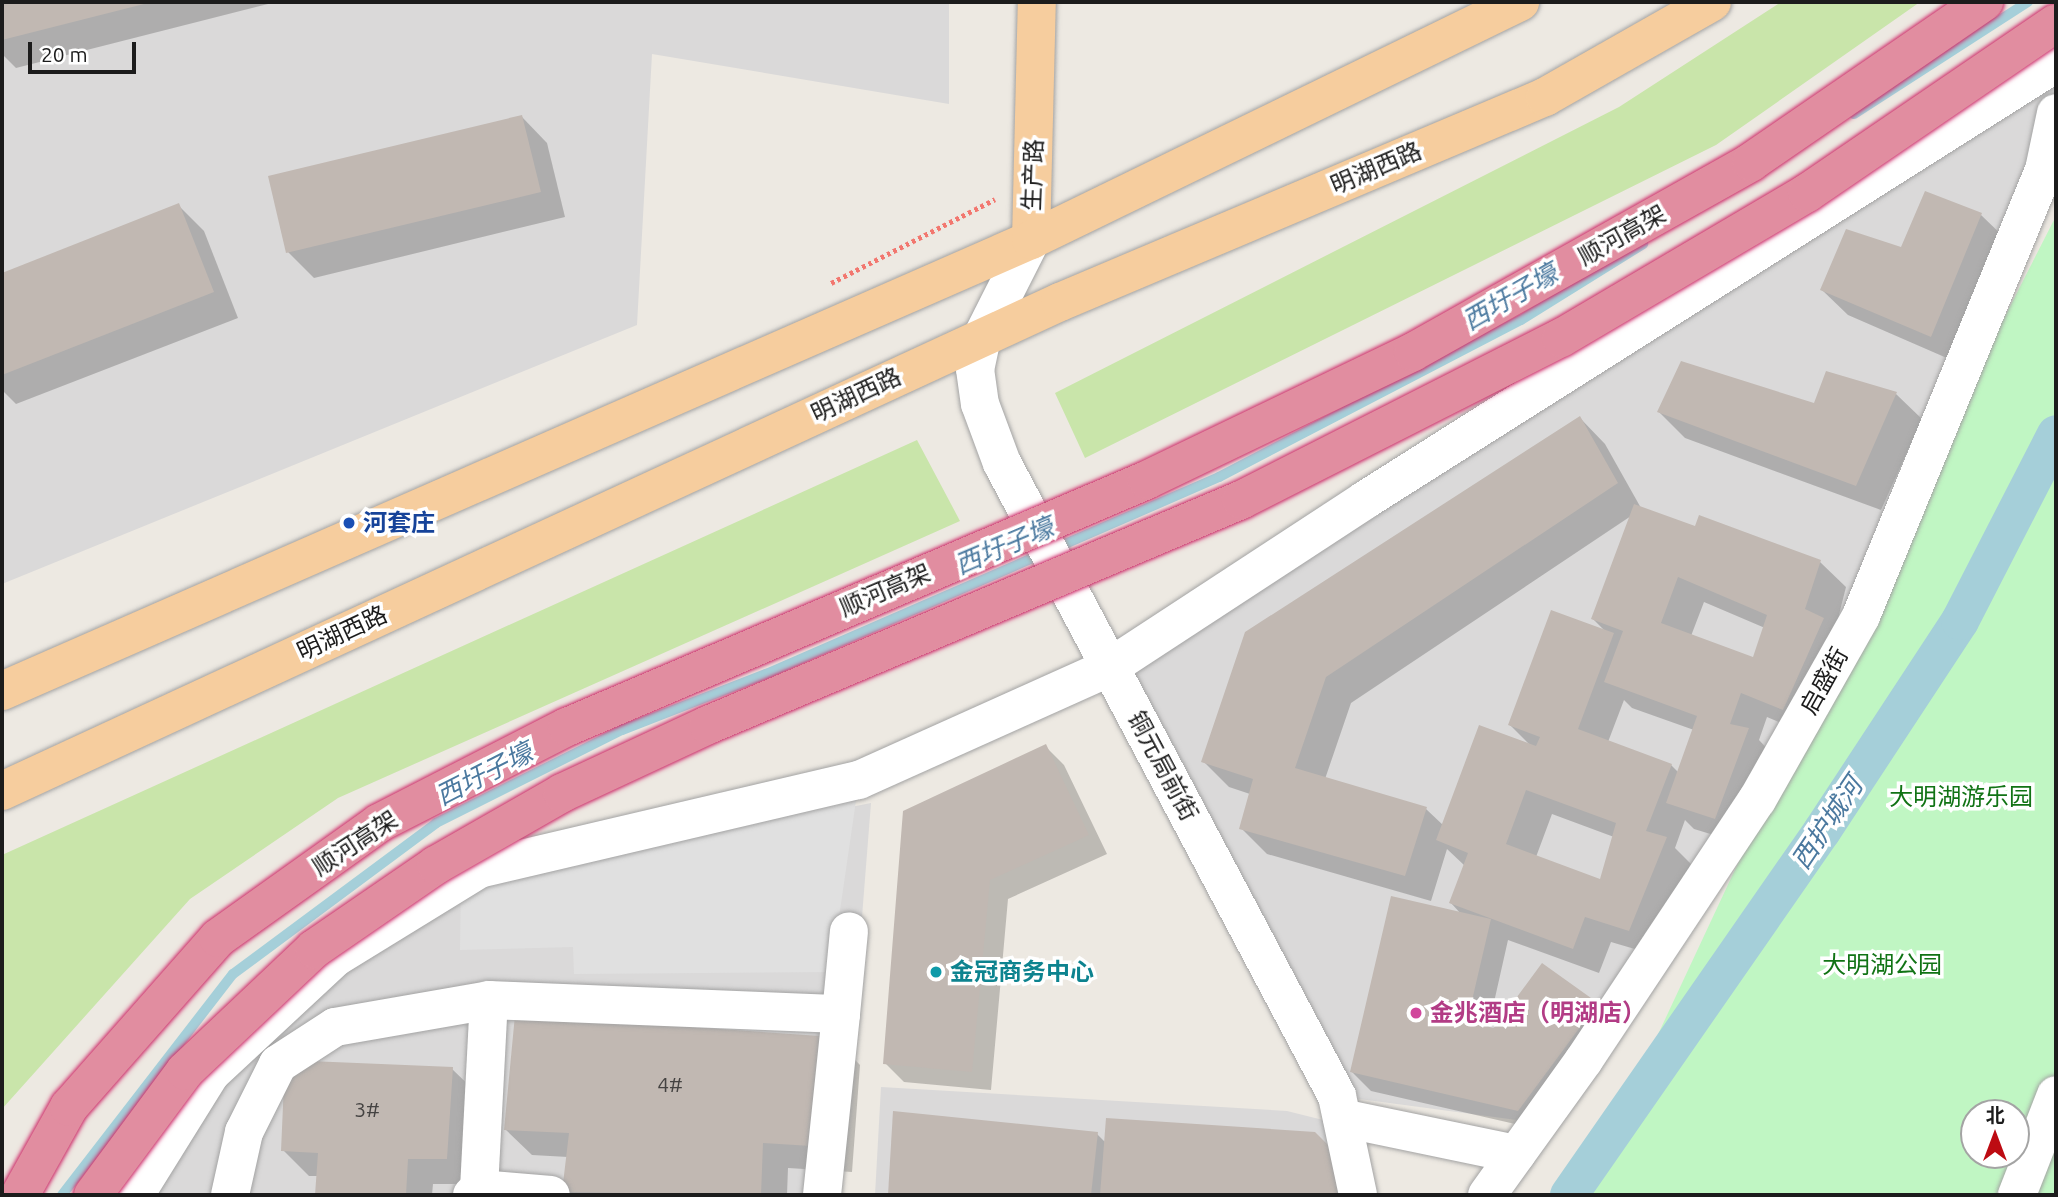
<!DOCTYPE html>
<meta charset="utf-8">
<style>
body{margin:0}
#map{position:relative;width:2058px;height:1197px;overflow:hidden;background:#ede9e2;font-family:Ubuntu,"Noto Sans SC",sans-serif}
div>[style]{position:absolute}
[style*='--x']{left:calc(var(--x)*1px);top:calc(var(--y)*1px);width:calc(var(--w)*1px);rotate:calc(var(--a)*1deg)}
.residential>*{inset:0;background:#dad9d9}
.grass>*{inset:0;background:#c9e5aa}
.park>*{inset:0;background:#c0f6c3}
.parking>*{inset:0;background:#e0e0e0}
.shadow>*{inset:0;background:#0003}
.stream>*{height:10px;margin:-5px;padding:0 5px;transform-origin:5px;border-radius:5px;background:#a5cfd9}
.canal>*{height:38px;margin:-19px;padding:0 19px;transform-origin:19px;border-radius:19px;background:#a5cfd9}
.building>*{inset:0;background:#c1b8b2}
.path>*{height:4.5px;margin-top:-2.25px;transform-origin:0;background:repeating-linear-gradient(90deg,#f2776f 0 3.5px,transparent 0 7px)}
.roads{filter:drop-shadow(0 0 2px #a3a3a3) drop-shadow(0 0 2px #a3a3a3)}
.minor>*{height:38px;margin:-19px;padding:0 19px;transform-origin:19px;border-radius:19px;background:#fff}
.major>*{height:38px;margin:-19px;padding:0 19px;transform-origin:19px;border-radius:19px;background:#f6cd9e}
.bridges{filter:drop-shadow(0 0 2px #cd2d6a) drop-shadow(0 0 2px #cd2d6a)}
.highway-bridge>*{height:38px;margin:-19px;padding:0 19px;transform-origin:19px;border-radius:19px;background:#e18da0}
.dots>*{width:19px;height:19px;translate:-50% -50%;box-sizing:border-box;border:4px solid #fff;border-radius:50%}
span{translate:-50% -50%;white-space:nowrap;text-align:center;line-height:1.15;-webkit-text-stroke:7px #fff;paint-order:stroke}
.number-label{font-size:21px;color:#454342}
.number-label span{-webkit-text-stroke-width:0}
.street-label{font-size:24px;color:#1c1c1c}
.transit-label{font-size:24px;color:#164399;font-weight:700}
.left{translate:0 -50%;text-align:left}
.park-label{font-size:24px;color:#117315}
.culture-label{font-size:24px;color:#0d838f;font-weight:700}
.hotel-label{font-size:24px;color:#b23c85;font-weight:700}
.water-label{font-size:26px;color:#4b799f;font-style:italic}
.frame{position:absolute;inset:0;border:4px solid #1c1c1c;pointer-events:none}
.north{position:absolute;left:1960px;top:1099px;width:70px;height:70px;box-sizing:border-box;background:#fff;border:2px solid #a4a4a4;border-radius:50%;rotate:0deg;font-size:19px;font-weight:700;line-height:28px;text-align:center;color:#1c1c1c}
.north::after{content:'';display:block;margin:auto;width:24px;height:32px;background:#bd0b12;clip-path:polygon(50% 0,100% 100%,50% 72%,0 100%)}
.scale{position:absolute;left:28px;top:42px;width:108px;height:32px;box-sizing:border-box;border:4px solid #1c1c1c;border-top:0;padding-left:9px;font-size:21px;line-height:24px;white-space:nowrap;color:#1c1c1c;-webkit-text-stroke:5px #fff;paint-order:stroke}
</style>
<div id="map">
<div class="residential">
<i style="clip-path:polygon(2px 2px,949px 2px,949px 104px,652px 54px,637px 325px,2px 584px)"></i>
<i style="clip-path:polygon(2056px 63px,2056px 113px,1866px 589px,1539px 1123px,1337px 1096px,1110px 667px)"></i>
<i style="clip-path:polygon(871px 803px,840px 1195px,145px 1195px,189px 1116px,281px 1021px,442px 889px)"></i>
<i style="clip-path:polygon(881px 1087px,1287px 1111px,1327px 1121px,1345px 1195px,875px 1195px)"></i>
</div>
<div class="grass">
<i style="clip-path:polygon(1781px 2px,1920px 2px,1716px 145px,1085px 458px,1055px 393px,1619px 107px)"></i>
<i style="clip-path:polygon(917px 440px,960px 521px,338px 798px,190px 899px,2px 1109px,2px 855px)"></i>
</div>
<div class="park">
<i style="clip-path:polygon(evenodd,2056px 216px,2056px 1195px,1583px 1195px,1866px 589px,2056px 216px,1974px 1113px,2016px 1113px,2016px 1155px,1974px 1155px,1974px 1113px)"></i>
</div>
<div class="parking">
<i style="clip-path:polygon(859px 780px,831px 972px,574px 974px,573px 947px,460px 950px,461px 880px)"></i>
</div>
<div class="shadow">
<i style="clip-path:polygon(2px 2px,276px 2px,16px 68px,2px 54px)"></i>
<i style="clip-path:polygon(522px 117px,547px 143px,565px 217px,314px 278px,288px 252px)"></i>
<i style="clip-path:polygon(1926px 194px,1981px 215px,2007px 240px,1956px 362px,1848px 315px,1822px 290px,1902px 249px)"></i>
<i style="clip-path:polygon(178px 205px,204px 231px,238px 318px,16px 404px,2px 390px,2px 274px)"></i>
<i style="clip-path:polygon(1896px 394px,1922px 419px,1881px 510px,1685px 438px,1659px 412px,1815px 405px)"></i>
<i style="clip-path:polygon(evenodd,1580px 418px,1605px 444px,1641px 508px,1696px 528px,1820px 562px,1846px 587px,1809px 735px,1767px 717px,1759px 740px,1773px 755px,1740px 843px,1694px 829px,1685px 820px,1675px 848px,1691px 864px,1655px 955px,1611px 942px,1599px 973px,1508px 940px,1488px 1029px,1596px 1005px,1615px 1023px,1537px 1129px,1371px 1091px,1352px 1072px,1461px 914px,1451px 903px,1465px 866px,1447px 849px,1431px 901px,1267px 854px,1241px 828px,1250px 794px,1229px 787px,1203px 761px,1580px 418px,1631px 516px,1593px 619px,1606px 632px,1510px 725px,1531px 746px,1444px 826px,1426px 809px,1325px 779px,1351px 703px,1631px 516px,1580px 418px,1704px 602px,1765px 628px,1754px 659px,1691px 636px,1704px 602px,1580px 418px,1624px 700px,1632px 708px,1694px 730px,1679px 773px,1671px 765px,1608px 742px,1624px 700px,1580px 418px,1552px 814px,1614px 837px,1601px 881px,1536px 857px,1552px 814px)"></i>
<i style="clip-path:polygon(1045px 746px,1064px 765px,1107px 854px,1008px 899px,991px 1090px,904px 1082px,885px 1063px)"></i>
<i style="clip-path:polygon(835px 1039px,860px 1065px,852px 1172px,788px 1168px,787px 1195px,568px 1195px,568px 1157px,532px 1155px,506px 1130px)"></i>
<i style="clip-path:polygon(452px 1069px,478px 1094px,472px 1184px,433px 1184px,432px 1195px,317px 1195px,318px 1176px,309px 1176px,283px 1150px)"></i>
<i style="clip-path:polygon(1097px 1134px,1106px 1143px,1365px 1195px,890px 1194px)"></i>
</div>
<div class="stream">
<i style="--x:1854;--y:114;--w:207;--a:-32.8"></i>
<i style="--x:62;--y:1195;--w:279;--a:-52.3"></i>
<i style="--x:233;--y:974;--w:253;--a:-36.6"></i>
<i style="--x:436;--y:823;--w:208;--a:-26.6"></i>
<i style="--x:622;--y:730;--w:155;--a:-21.3"></i>
<i style="--x:766;--y:674;--w:494;--a:-23.5"></i>
<i style="--x:1219;--y:477;--w:340;--a:-27.5"></i>
<i style="--x:1521;--y:320;--w:144;--a:-31.9"></i>
</div>
<div class="canal">
<i style="--x:1569;--y:1195;--w:443;--a:-55.2"></i>
<i style="--x:1822;--y:831;--w:251;--a:-56.7"></i>
<i style="--x:1960;--y:621;--w:210;--a:-62.8"></i>
</div>
<div class="building">
<i style="clip-path:polygon(2px 2px,148px 2px,148px 3px,2px 40px)"></i>
<i style="clip-path:polygon(522px 115px,541px 192px,286px 253px,268px 176px)"></i>
<i style="clip-path:polygon(1925px 191px,1982px 213px,1931px 337px,1820px 290px,1846px 229px,1901px 247px)"></i>
<i style="clip-path:polygon(179px 203px,214px 292px,2px 375px,2px 273px)"></i>
<i style="clip-path:polygon(1681px 361px,1814px 403px,1826px 371px,1897px 392px,1856px 486px,1657px 412px)"></i>
<i style="clip-path:polygon(1580px 416px,1618px 483px,1326px 677px,1295px 768px,1427px 807px,1405px 876px,1239px 829px,1253px 779px,1201px 762px,1245px 632px)"></i>
<i style="clip-path:polygon(evenodd,1634px 504px,1695px 526px,1699px 515px,1821px 560px,1805px 609px,1824px 618px,1783px 710px,1741px 693px,1730px 724px,1749px 728px,1715px 819px,1666px 803px,1697px 716px,1604px 682px,1623px 631px,1591px 619px,1634px 504px,1678px 577px,1767px 615px,1753px 657px,1661px 623px,1678px 577px)"></i>
<i style="clip-path:polygon(evenodd,1551px 610px,1614px 633px,1578px 729px,1672px 764px,1646px 831px,1667px 837px,1629px 931px,1585px 917px,1573px 949px,1449px 903px,1468px 853px,1436px 840px,1479px 725px,1536px 746px,1540px 737px,1508px 725px,1551px 610px,1526px 790px,1616px 823px,1600px 879px,1506px 844px,1526px 790px)"></i>
<i style="clip-path:polygon(1046px 744px,1089px 835px,990px 880px,972px 1072px,883px 1064px,903px 811px)"></i>
<i style="clip-path:polygon(1391px 896px,1491px 919px,1467px 1022px,1494px 1028px,1542px 963px,1598px 1003px,1518px 1111px,1350px 1072px)"></i>
<i style="clip-path:polygon(515px 1015px,835px 1037px,827px 1147px,763px 1143px,761px 1195px,562px 1192px,569px 1133px,504px 1130px)"></i>
<i style="clip-path:polygon(285px 1060px,453px 1067px,447px 1159px,408px 1159px,406px 1195px,315px 1195px,318px 1153px,281px 1151px)"></i>
<i style="clip-path:polygon(893px 1111px,1098px 1132px,1091px 1195px,888px 1195px)"></i>
<i style="clip-path:polygon(1106px 1118px,1315px 1132px,1341px 1158px,1338px 1195px,1100px 1195px)"></i>
</div>
<div class="path">
<i style="--x:831;--y:283;--w:184;--a:-27.1"></i>
</div>
<div class="roads">
<div class="minor">
<i style="--x:1031;--y:240;--w:109;--a:116.8"></i>
<i style="--x:982;--y:337;--w:33;--a:102"></i>
<i style="--x:975;--y:369;--w:35;--a:82"></i>
<i style="--x:980;--y:404;--w:63;--a:69.6"></i>
<i style="--x:1002;--y:463;--w:716;--a:62.11"></i>
<i style="--x:1337;--y:1096;--w:101;--a:78"></i>
<i style="--x:1342;--y:1118;--w:178;--a:11.7"></i>
<i style="--x:479;--y:1189;--w:72;--a:4.8"></i>
<i style="--x:135;--y:1195;--w:144;--a:-58.1"></i>
<i style="--x:211;--y:1073;--w:171;--a:-42.9"></i>
<i style="--x:336;--y:957;--w:168;--a:-31.6"></i>
<i style="--x:479;--y:869;--w:390;--a:-13.2"></i>
<i style="--x:859;--y:780;--w:275;--a:-24.2"></i>
<i style="--x:1110;--y:667;--w:305;--a:-33.2"></i>
<i style="--x:1365;--y:500;--w:818;--a:-32.31"></i>
<i style="--x:230;--y:1195;--w:65;--a:-77.5"></i>
<i style="--x:244;--y:1132;--w:76;--a:-63.4"></i>
<i style="--x:278;--y:1064;--w:68;--a:-33"></i>
<i style="--x:335;--y:1027;--w:156;--a:-9.9"></i>
<i style="--x:489;--y:1000;--w:352;--a:2.3"></i>
<i style="--x:841;--y:1014;--w:83;--a:-84.5"></i>
<i style="--x:472;--y:1195;--w:9;--a:-41"></i>
<i style="--x:479;--y:1189;--w:189;--a:-87"></i>
<i style="--x:822;--y:1195;--w:182;--a:-84"></i>
<i style="--x:1487;--y:1195;--w:166;--a:-54.3"></i>
<i style="--x:1584;--y:1060;--w:312;--a:-56.4"></i>
<i style="--x:1757;--y:800;--w:211;--a:-60.5"></i>
<i style="--x:1861;--y:616;--w:482;--a:-67.7"></i>
<i style="--x:2044;--y:170;--w:58;--a:-78.1"></i>
<i style="--x:2017;--y:1195;--w:107;--a:-68.7"></i>
</div>
<div class="major">
<i style="--x:1031;--y:240;--w:238;--a:-88.6"></i>
<i style="--x:2;--y:691;--w:1123;--a:-23.67"></i>
<i style="--x:1031;--y:240;--w:544;--a:-25.95"></i>
<i style="--x:2;--y:791;--w:1166;--a:-24.81"></i>
<i style="--x:1060;--y:302;--w:527;--a:-22.91"></i>
<i style="--x:1545;--y:97;--w:192;--a:-29.6"></i>
</div>
</div>
<div class="bridges">
<div class="highway-bridge">
<i style="--x:20;--y:1195;--w:101;--a:-60.9"></i>
<i style="--x:69;--y:1107;--w:225;--a:-48.6"></i>
<i style="--x:218;--y:938;--w:198;--a:-35.5"></i>
<i style="--x:379;--y:823;--w:211;--a:-27.1"></i>
<i style="--x:567;--y:727;--w:630;--a:-23.07"></i>
<i style="--x:1147;--y:480;--w:295;--a:-25.7"></i>
<i style="--x:1413;--y:352;--w:388;--a:-29.3"></i>
<i style="--x:1751;--y:162;--w:283;--a:-34.5"></i>
<i style="--x:93;--y:1195;--w:154;--a:-53.4"></i>
<i style="--x:185;--y:1071;--w:178;--a:-43.4"></i>
<i style="--x:314;--y:949;--w:148;--a:-34.5"></i>
<i style="--x:436;--y:865;--w:145;--a:-29.7"></i>
<i style="--x:562;--y:793;--w:161;--a:-25"></i>
<i style="--x:708;--y:725;--w:579;--a:-22.89"></i>
<i style="--x:1241;--y:500;--w:359;--a:-26.9"></i>
<i style="--x:1561;--y:338;--w:286;--a:-30.5"></i>
<i style="--x:1807;--y:193;--w:301;--a:-34.3"></i>
</div>
</div>
<div class="dots">
<i style="left:349px;top:523px;background:#1a4fb4"></i>
<i style="left:936px;top:972px;background:#0f9aa8"></i>
<i style="left:1416px;top:1013px;background:#d1479c"></i>
</div>
<div class="number-label">
<span style="left:670px;top:1084px">4#</span>
<span style="left:367px;top:1109px">3#</span>
</div>
<div class="street-label">
<span style="left:1376px;top:168px;rotate:-23deg">明湖西路</span>
<span style="left:1033px;top:175px;rotate:-88deg">生产路</span>
<span style="left:1622px;top:235px;rotate:-29deg">顺河高架</span>
<span style="left:856px;top:395px;rotate:-25deg">明湖西路</span>
<span style="left:885px;top:590px;rotate:-23deg">顺河高架</span>
<span style="left:342px;top:633px;rotate:-25deg">明湖西路</span>
<span style="left:1824px;top:681px;rotate:-61deg">启盛街</span>
<span style="left:1163px;top:766px;rotate:62deg">铜元局前街</span>
<span style="left:355px;top:843px;rotate:-33deg">顺河高架</span>
</div>
<div class="transit-label">
<span class="left" style="left:363px;top:523px">河套庄</span>
</div>
<div class="park-label">
<span style="left:1961px;top:797px">大明湖游乐园</span>
<span style="left:1882px;top:965px">大明湖公园</span>
</div>
<div class="culture-label">
<span class="left" style="left:950px;top:972px">金冠商务中心</span>
</div>
<div class="hotel-label">
<span class="left" style="left:1430px;top:1013px">金兆酒店（明湖店）</span>
</div>
<div class="water-label">
<span style="left:1510px;top:297px;rotate:-30deg">西圩子壕</span>
<span style="left:1004px;top:546px;rotate:-23deg">西圩子壕</span>
<span style="left:484px;top:774px;rotate:-27deg">西圩子壕</span>
<span style="left:1827px;top:823px;rotate:-56deg">西护城河</span>
</div>
<div class="frame"></div>
<div class="north">北</div>
<div class="scale">20 m</div>
</div>
